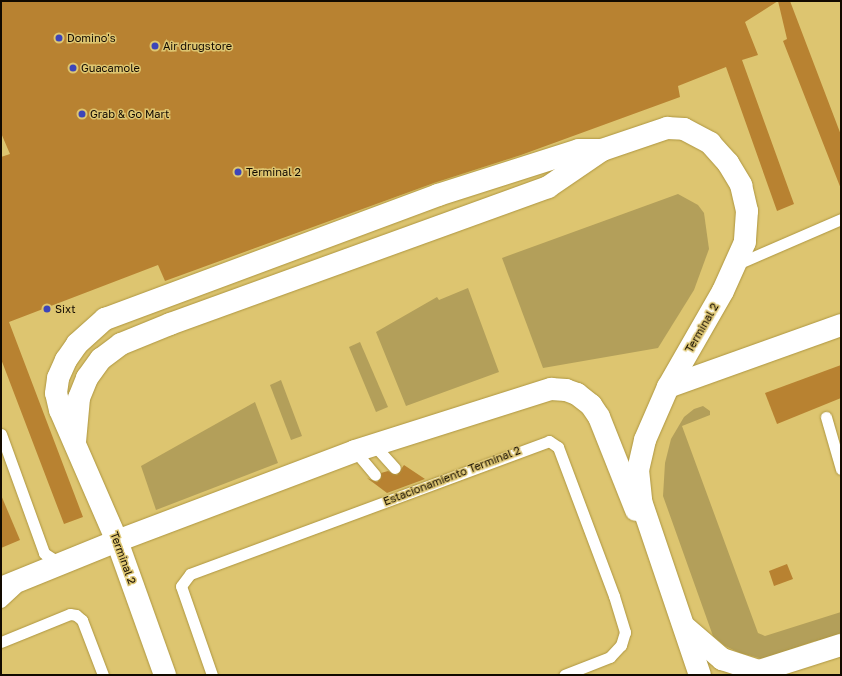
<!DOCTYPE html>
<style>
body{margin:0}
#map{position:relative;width:842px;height:676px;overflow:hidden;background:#ddc570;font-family:"Golos Text",sans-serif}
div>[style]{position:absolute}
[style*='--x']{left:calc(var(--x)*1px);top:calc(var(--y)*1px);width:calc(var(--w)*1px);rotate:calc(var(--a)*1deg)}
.green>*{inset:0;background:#b39f5a}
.building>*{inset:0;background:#b88231}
.roads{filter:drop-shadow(0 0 1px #ae9640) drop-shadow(0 0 1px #ae9640)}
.service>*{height:11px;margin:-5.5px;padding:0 5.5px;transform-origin:5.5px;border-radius:5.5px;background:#fff}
.minor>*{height:22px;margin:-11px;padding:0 11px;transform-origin:11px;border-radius:11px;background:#fff}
.dots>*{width:11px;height:11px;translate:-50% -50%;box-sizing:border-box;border:2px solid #ddc570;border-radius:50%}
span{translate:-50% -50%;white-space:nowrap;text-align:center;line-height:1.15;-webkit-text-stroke:3px #ddc570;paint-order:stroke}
.poi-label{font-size:11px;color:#120a00}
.left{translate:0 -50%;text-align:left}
.street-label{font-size:11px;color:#120a00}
.frame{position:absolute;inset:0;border:2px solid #120a00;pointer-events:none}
</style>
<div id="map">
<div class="green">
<i style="clip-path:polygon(678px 194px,698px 205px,704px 213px,709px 249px,694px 290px,658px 348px,543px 368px,502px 258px)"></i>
<i style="clip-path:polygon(468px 288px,499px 372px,406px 406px,376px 332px,437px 297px,439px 300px)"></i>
<i style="clip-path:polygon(360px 342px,388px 407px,376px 412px,349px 347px)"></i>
<i style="clip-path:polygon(281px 380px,302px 436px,291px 440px,270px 385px)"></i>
<i style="clip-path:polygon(255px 402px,278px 463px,156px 510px,141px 466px)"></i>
<i style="clip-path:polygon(703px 406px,710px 411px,710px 415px,682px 426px,758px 633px,765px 636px,841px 612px,841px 636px,817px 645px,815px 641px,763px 659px,740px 653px,725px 646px,713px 636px,663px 496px,665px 463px,671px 439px,684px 417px,694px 409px)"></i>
</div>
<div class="building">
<i style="clip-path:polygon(1px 1px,790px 1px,841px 135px,841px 189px,783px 41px,787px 39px,778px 1px,745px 22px,758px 55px,742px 60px,794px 204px,777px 211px,726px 67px,678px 86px,680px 97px,521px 155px,434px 183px,165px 281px,158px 265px,9px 322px,83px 517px,64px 524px,1px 359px,1px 157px,10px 154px,1px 133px)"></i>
<i style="clip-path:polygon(841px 365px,841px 398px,777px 424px,765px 393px)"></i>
<i style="clip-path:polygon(404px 465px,425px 479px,387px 493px,367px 478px,377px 482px,381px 478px,381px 473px,388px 471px,397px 475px)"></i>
<i style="clip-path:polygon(1px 495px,20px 540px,1px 548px)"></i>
<i style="clip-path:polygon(787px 564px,793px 579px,774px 586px,769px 571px)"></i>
</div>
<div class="roads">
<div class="service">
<i style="--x:737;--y:264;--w:113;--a:-23.4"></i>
<i style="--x:826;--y:417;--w:54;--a:73.9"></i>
<i style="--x:1;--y:434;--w:127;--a:70.1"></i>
<i style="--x:44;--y:553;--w:20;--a:33"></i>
<i style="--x:374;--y:445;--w:31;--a:48"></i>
<i style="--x:355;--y:451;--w:31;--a:50"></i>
<i style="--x:1;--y:602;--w:21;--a:-43"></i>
<i style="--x:1;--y:642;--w:74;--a:-22.1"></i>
<i style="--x:70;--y:614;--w:6;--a:9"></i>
<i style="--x:76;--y:615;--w:8;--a:40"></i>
<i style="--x:82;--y:620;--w:59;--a:69.1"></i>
<i style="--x:212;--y:675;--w:94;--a:-109.2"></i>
<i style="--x:181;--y:586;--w:15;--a:-53"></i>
<i style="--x:190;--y:574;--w:383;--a:-20.3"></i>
<i style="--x:549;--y:441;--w:11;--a:34"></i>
<i style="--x:558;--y:447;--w:159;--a:69.4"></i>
<i style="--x:614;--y:596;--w:38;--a:73"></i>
<i style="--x:625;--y:632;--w:14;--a:107"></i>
<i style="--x:621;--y:645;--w:16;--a:133"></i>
<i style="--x:610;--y:657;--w:49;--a:158.6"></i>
</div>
<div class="minor">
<i style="--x:668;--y:387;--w:184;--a:-19.7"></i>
<i style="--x:75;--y:442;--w:44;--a:-84.8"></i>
<i style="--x:79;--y:398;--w:22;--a:-68"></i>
<i style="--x:87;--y:378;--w:24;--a:-54"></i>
<i style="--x:101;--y:359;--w:25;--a:-37"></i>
<i style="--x:121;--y:344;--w:53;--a:-22.2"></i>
<i style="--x:170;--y:324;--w:402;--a:-19.9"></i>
<i style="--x:548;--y:187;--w:65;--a:-34.4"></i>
<i style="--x:1;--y:588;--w:125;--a:-22.1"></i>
<i style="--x:117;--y:541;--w:254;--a:-20.7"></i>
<i style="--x:355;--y:451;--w:206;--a:-17.6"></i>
<i style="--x:551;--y:389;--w:15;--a:4"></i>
<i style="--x:566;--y:390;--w:12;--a:20"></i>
<i style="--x:577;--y:394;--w:18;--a:38"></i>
<i style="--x:591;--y:405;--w:14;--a:56"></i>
<i style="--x:599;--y:417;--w:100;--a:68.3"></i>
<i style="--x:686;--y:628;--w:48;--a:40.7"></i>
<i style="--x:722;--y:659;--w:40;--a:18"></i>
<i style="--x:165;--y:675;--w:142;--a:-109.7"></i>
<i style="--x:117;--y:541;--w:143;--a:-113.5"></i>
<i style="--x:60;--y:410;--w:17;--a:-103"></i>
<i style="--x:56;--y:393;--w:15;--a:-82"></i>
<i style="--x:58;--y:378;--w:20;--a:-66"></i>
<i style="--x:66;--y:360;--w:19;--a:-55"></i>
<i style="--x:77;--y:344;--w:38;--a:-42"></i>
<i style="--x:105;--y:319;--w:355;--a:-20.4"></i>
<i style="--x:438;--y:195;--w:148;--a:-17.7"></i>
<i style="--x:579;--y:150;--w:23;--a:0"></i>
<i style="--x:602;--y:150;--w:69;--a:-18.7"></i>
<i style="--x:667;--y:128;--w:17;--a:3"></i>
<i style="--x:684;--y:129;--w:30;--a:28"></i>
<i style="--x:710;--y:143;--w:27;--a:48"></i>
<i style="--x:728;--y:163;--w:26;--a:59"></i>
<i style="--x:741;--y:185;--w:27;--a:77"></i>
<i style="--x:747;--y:211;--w:31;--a:94"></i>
<i style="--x:745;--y:242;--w:54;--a:114.2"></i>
<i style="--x:723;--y:291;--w:111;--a:119.8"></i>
<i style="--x:668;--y:387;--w:58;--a:113.5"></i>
<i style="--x:645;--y:440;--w:31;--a:103"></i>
<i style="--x:638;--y:470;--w:31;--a:84"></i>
<i style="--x:641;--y:501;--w:184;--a:71.3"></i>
<i style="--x:747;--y:675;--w:99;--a:-17.7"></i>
</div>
</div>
<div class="dots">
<i style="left:59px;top:38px;background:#3d45b9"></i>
<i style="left:155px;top:46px;background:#3d45b9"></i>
<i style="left:73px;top:68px;background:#3d45b9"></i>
<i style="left:82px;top:114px;background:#3d45b9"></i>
<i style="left:238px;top:172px;background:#3d45b9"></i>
<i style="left:47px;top:309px;background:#3d45b9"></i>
</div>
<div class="poi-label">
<span class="left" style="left:67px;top:38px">Domino's</span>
<span class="left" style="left:163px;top:46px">Air drugstore</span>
<span class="left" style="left:81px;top:68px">Guacamole</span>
<span class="left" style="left:90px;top:114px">Grab &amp; Go Mart</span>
<span class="left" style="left:246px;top:172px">Terminal 2</span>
<span class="left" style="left:55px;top:309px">Sixt</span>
</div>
<div class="street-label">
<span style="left:702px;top:328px;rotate:-60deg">Terminal 2</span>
<span style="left:452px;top:476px;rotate:-21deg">Estacionamiento Terminal 2</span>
<span style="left:123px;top:558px;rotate:70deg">Terminal 2</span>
</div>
<div class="frame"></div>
</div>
